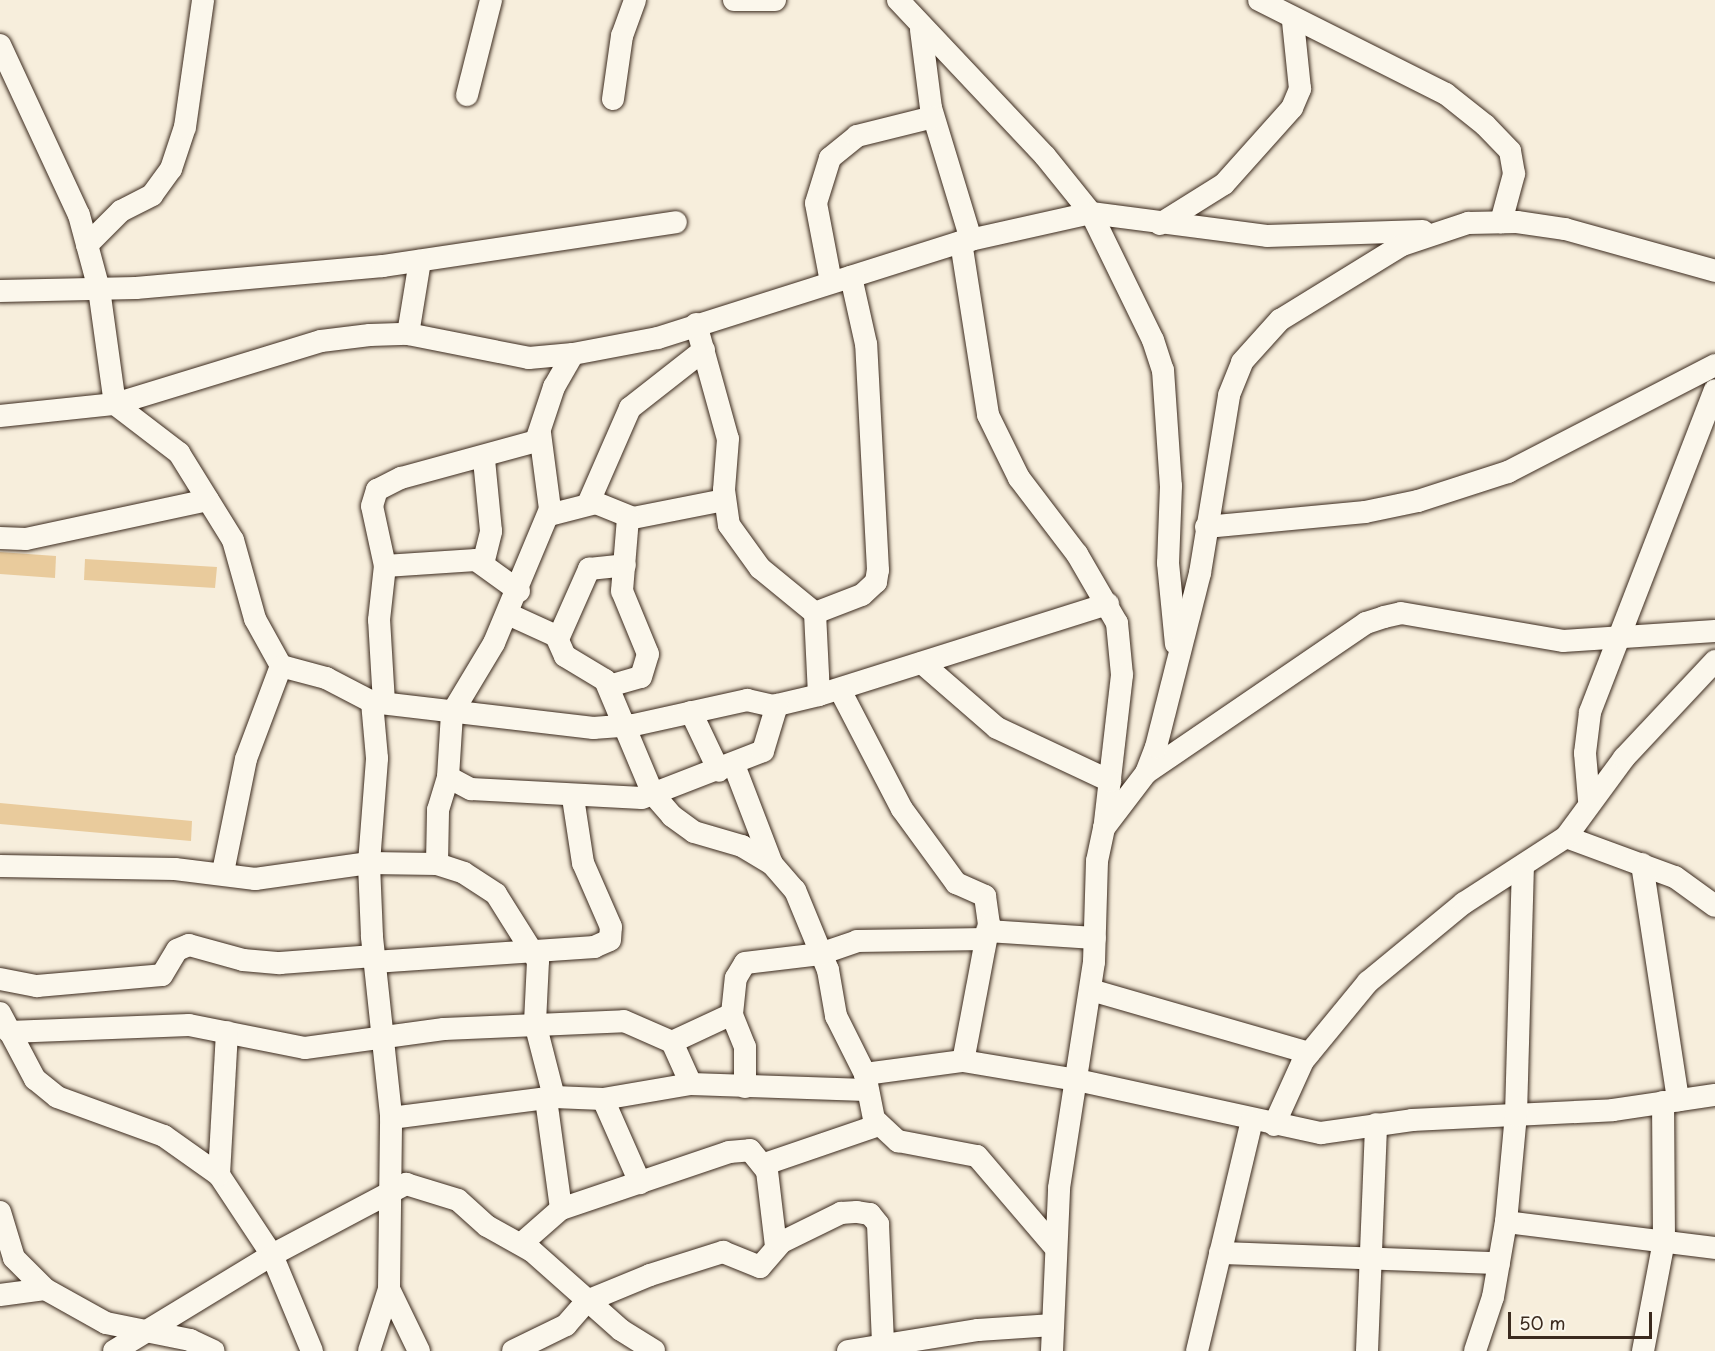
<!DOCTYPE html>
<style>
body{margin:0}
#map{position:relative;width:1715px;height:1351px;overflow:hidden;background:#f7eedc;font-family:"Playpen Sans",sans-serif}
div>[style]{position:absolute}
[style*='--x']{left:calc(var(--x)*1px);top:calc(var(--y)*1px);width:calc(var(--w)*1px);rotate:calc(var(--a)*1deg)}
.building>*{inset:0;background:#e9cb9c}
.roads{filter:drop-shadow(0 0 2px #3b2a1e) drop-shadow(0 0 2px #3b2a1e)}
.minor>*{height:22px;margin:-11px;padding:0 11px;transform-origin:11px;border-radius:11px;background:#fbf7ec}
span{translate:-50% -50%;white-space:nowrap;text-align:center;line-height:1.15;-webkit-text-stroke:4.5px #fbf7ec;paint-order:stroke}
.scale{position:absolute;left:1508px;top:1312px;width:144px;height:27px;box-sizing:border-box;border:3px solid #3b2a1e;border-top:0;padding-left:8px;font-size:18px;line-height:21px;white-space:nowrap;color:#3b2a1e;-webkit-text-stroke:4px #fbf7ec;paint-order:stroke}
</style>
<div id="map">
<div class="building">
<i style="clip-path:polygon(0 552px,56px 556px,55px 578px,0 574px)"></i>
<i style="clip-path:polygon(85px 559px,217px 567px,215px 588px,84px 580px)"></i>
<i style="clip-path:polygon(0 803px,192px 821px,191px 841px,0 824px)"></i>
</div>
<div class="roads">
<div class="minor">
<i style="--x:734;--y:0;--w:41;--a:0"></i>
<i style="--x:898;--y:0;--w:214;--a:46.7"></i>
<i style="--x:1045;--y:156;--w:73;--a:51.1"></i>
<i style="--x:1091;--y:213;--w:141;--a:64"></i>
<i style="--x:1153;--y:340;--w:32;--a:72"></i>
<i style="--x:1163;--y:370;--w:116;--a:86.1"></i>
<i style="--x:1171;--y:486;--w:77;--a:92.2"></i>
<i style="--x:1168;--y:563;--w:81;--a:84.4"></i>
<i style="--x:1259;--y:0;--w:209;--a:26.7"></i>
<i style="--x:1446;--y:94;--w:50;--a:38.5"></i>
<i style="--x:1485;--y:125;--w:36;--a:46"></i>
<i style="--x:1510;--y:151;--w:23;--a:80"></i>
<i style="--x:1514;--y:174;--w:50;--a:105.2"></i>
<i style="--x:921;--y:30;--w:79;--a:82.7"></i>
<i style="--x:931;--y:108;--w:138;--a:73.1"></i>
<i style="--x:0;--y:45;--w:187;--a:65.1"></i>
<i style="--x:79;--y:215;--w:77;--a:74.9"></i>
<i style="--x:99;--y:289;--w:116;--a:82.1"></i>
<i style="--x:115;--y:404;--w:81;--a:37.4"></i>
<i style="--x:179;--y:453;--w:102;--a:58.2"></i>
<i style="--x:233;--y:540;--w:82;--a:74.4"></i>
<i style="--x:255;--y:619;--w:54;--a:61"></i>
<i style="--x:281;--y:666;--w:47;--a:14.9"></i>
<i style="--x:326;--y:678;--w:52;--a:27.6"></i>
<i style="--x:372;--y:702;--w:223;--a:6.7"></i>
<i style="--x:593;--y:728;--w:41;--a:-4.2"></i>
<i style="--x:634;--y:725;--w:116;--a:-12.5"></i>
<i style="--x:747;--y:700;--w:27;--a:13"></i>
<i style="--x:773;--y:706;--w:47;--a:-13.4"></i>
<i style="--x:819;--y:695;--w:303;--a:-17.5"></i>
<i style="--x:467;--y:95;--w:98;--a:-75.8"></i>
<i style="--x:613;--y:99;--w:64;--a:-81.9"></i>
<i style="--x:622;--y:36;--w:38;--a:-70"></i>
<i style="--x:1160;--y:224;--w:75;--a:-32"></i>
<i style="--x:1224;--y:184;--w:102;--a:-48.2"></i>
<i style="--x:1292;--y:108;--w:21;--a:-67"></i>
<i style="--x:1300;--y:89;--w:68;--a:-95.9"></i>
<i style="--x:961;--y:242;--w:175;--a:81.1"></i>
<i style="--x:988;--y:415;--w:70;--a:63.8"></i>
<i style="--x:1019;--y:478;--w:96;--a:52.7"></i>
<i style="--x:1077;--y:554;--w:80;--a:59.9"></i>
<i style="--x:1117;--y:623;--w:52;--a:84.5"></i>
<i style="--x:1122;--y:675;--w:149;--a:96.6"></i>
<i style="--x:87;--y:245;--w:48;--a:-45"></i>
<i style="--x:121;--y:211;--w:35;--a:-27"></i>
<i style="--x:152;--y:195;--w:32;--a:-54"></i>
<i style="--x:171;--y:169;--w:44;--a:-71.6"></i>
<i style="--x:185;--y:127;--w:128;--a:-81.9"></i>
<i style="--x:831;--y:282;--w:80;--a:-100.8"></i>
<i style="--x:816;--y:203;--w:47;--a:-72.7"></i>
<i style="--x:830;--y:158;--w:35;--a:-39"></i>
<i style="--x:857;--y:136;--w:78;--a:-14"></i>
<i style="--x:0;--y:291;--w:136;--a:-1.3"></i>
<i style="--x:136;--y:288;--w:248;--a:-5.1"></i>
<i style="--x:383;--y:266;--w:296;--a:-8.5"></i>
<i style="--x:696;--y:324;--w:119;--a:74.5"></i>
<i style="--x:728;--y:439;--w:51;--a:94.5"></i>
<i style="--x:724;--y:490;--w:35;--a:82"></i>
<i style="--x:729;--y:525;--w:53;--a:54.2"></i>
<i style="--x:760;--y:568;--w:71;--a:39.3"></i>
<i style="--x:815;--y:613;--w:82;--a:87.2"></i>
<i style="--x:408;--y:334;--w:74;--a:-80.7"></i>
<i style="--x:0;--y:416;--w:116;--a:-6"></i>
<i style="--x:115;--y:404;--w:215;--a:-17"></i>
<i style="--x:321;--y:341;--w:49;--a:-7"></i>
<i style="--x:370;--y:335;--w:38;--a:-2"></i>
<i style="--x:408;--y:334;--w:123;--a:11.2"></i>
<i style="--x:529;--y:358;--w:44;--a:-5.2"></i>
<i style="--x:573;--y:354;--w:86;--a:-10.7"></i>
<i style="--x:658;--y:338;--w:318;--a:-17.6"></i>
<i style="--x:961;--y:242;--w:133;--a:-12.6"></i>
<i style="--x:1091;--y:213;--w:177;--a:7.4"></i>
<i style="--x:1267;--y:236;--w:156;--a:-1.8"></i>
<i style="--x:588;--y:504;--w:105;--a:-66.4"></i>
<i style="--x:630;--y:408;--w:94;--a:-38.1"></i>
<i style="--x:549;--y:515;--w:49;--a:-14.3"></i>
<i style="--x:596;--y:503;--w:40;--a:22"></i>
<i style="--x:633;--y:518;--w:93;--a:-11.2"></i>
<i style="--x:1206;--y:527;--w:160;--a:-5.4"></i>
<i style="--x:1365;--y:512;--w:54;--a:-11.7"></i>
<i style="--x:1418;--y:501;--w:95;--a:-17.9"></i>
<i style="--x:1508;--y:472;--w:233;--a:-27.3"></i>
<i style="--x:0;--y:538;--w:26;--a:2"></i>
<i style="--x:26;--y:539;--w:186;--a:-12.1"></i>
<i style="--x:483;--y:564;--w:34;--a:-76"></i>
<i style="--x:491;--y:531;--w:72;--a:-95.6"></i>
<i style="--x:385;--y:566;--w:91;--a:-3.8"></i>
<i style="--x:476;--y:560;--w:53;--a:35.8"></i>
<i style="--x:815;--y:613;--w:50;--a:-21"></i>
<i style="--x:862;--y:595;--w:19;--a:-43"></i>
<i style="--x:876;--y:582;--w:12;--a:-81"></i>
<i style="--x:878;--y:570;--w:226;--a:-93"></i>
<i style="--x:866;--y:344;--w:69;--a:-102.6"></i>
<i style="--x:508;--y:614;--w:53;--a:24.6"></i>
<i style="--x:556;--y:636;--w:22;--a:66"></i>
<i style="--x:565;--y:656;--w:47;--a:31"></i>
<i style="--x:605;--y:680;--w:124;--a:67.2"></i>
<i style="--x:653;--y:794;--w:29;--a:49"></i>
<i style="--x:672;--y:816;--w:27;--a:36"></i>
<i style="--x:694;--y:832;--w:50;--a:16.3"></i>
<i style="--x:742;--y:846;--w:35;--a:31"></i>
<i style="--x:558;--y:639;--w:77;--a:-66.1"></i>
<i style="--x:589;--y:569;--w:36;--a:-6"></i>
<i style="--x:922;--y:663;--w:99;--a:40.9"></i>
<i style="--x:997;--y:728;--w:125;--a:25.1"></i>
<i style="--x:609;--y:686;--w:33;--a:-16"></i>
<i style="--x:641;--y:677;--w:24;--a:-73"></i>
<i style="--x:648;--y:654;--w:68;--a:-112.4"></i>
<i style="--x:622;--y:591;--w:73;--a:-85.3"></i>
<i style="--x:840;--y:690;--w:134;--a:62.5"></i>
<i style="--x:902;--y:809;--w:92;--a:53.9"></i>
<i style="--x:956;--y:883;--w:32;--a:24"></i>
<i style="--x:985;--y:896;--w:28;--a:82"></i>
<i style="--x:989;--y:924;--w:139;--a:100.7"></i>
<i style="--x:384;--y:703;--w:83;--a:-93.4"></i>
<i style="--x:379;--y:620;--w:54;--a:-83.7"></i>
<i style="--x:385;--y:566;--w:61;--a:-102.2"></i>
<i style="--x:372;--y:506;--w:17;--a:-73"></i>
<i style="--x:377;--y:490;--w:27;--a:-27"></i>
<i style="--x:401;--y:478;--w:140;--a:-15.3"></i>
<i style="--x:536;--y:441;--w:57;--a:-71.6"></i>
<i style="--x:554;--y:387;--w:38;--a:-60"></i>
<i style="--x:691;--y:712;--w:65;--a:64.6"></i>
<i style="--x:734;--y:765;--w:106;--a:69"></i>
<i style="--x:772;--y:864;--w:35;--a:49"></i>
<i style="--x:795;--y:890;--w:87;--a:67.6"></i>
<i style="--x:828;--y:970;--w:47;--a:80.1"></i>
<i style="--x:836;--y:1016;--w:65;--a:63.4"></i>
<i style="--x:865;--y:1074;--w:46;--a:78.7"></i>
<i style="--x:874;--y:1119;--w:33;--a:43"></i>
<i style="--x:898;--y:1141;--w:80;--a:10.8"></i>
<i style="--x:977;--y:1156;--w:118;--a:49.5"></i>
<i style="--x:1146;--y:773;--w:266;--a:-34.3"></i>
<i style="--x:1366;--y:623;--w:19;--a:-18"></i>
<i style="--x:1384;--y:617;--w:17;--a:-13"></i>
<i style="--x:1401;--y:613;--w:164;--a:9.8"></i>
<i style="--x:1563;--y:641;--w:152;--a:-3.8"></i>
<i style="--x:448;--y:777;--w:26;--a:28"></i>
<i style="--x:471;--y:789;--w:171;--a:3"></i>
<i style="--x:642;--y:798;--w:130;--a:-21.2"></i>
<i style="--x:763;--y:751;--w:48;--a:-73.1"></i>
<i style="--x:1589;--y:800;--w:47;--a:-94.9"></i>
<i style="--x:1585;--y:753;--w:41;--a:-83"></i>
<i style="--x:1590;--y:712;--w:345;--a:-68.8"></i>
<i style="--x:1566;--y:837;--w:116;--a:20.2"></i>
<i style="--x:1675;--y:877;--w:49;--a:35.9"></i>
<i style="--x:437;--y:864;--w:54;--a:-88.9"></i>
<i style="--x:438;--y:810;--w:34;--a:-73"></i>
<i style="--x:448;--y:777;--w:64;--a:-86.4"></i>
<i style="--x:452;--y:713;--w:82;--a:-59"></i>
<i style="--x:494;--y:643;--w:145;--a:-67.3"></i>
<i style="--x:550;--y:509;--w:77;--a:-97.5"></i>
<i style="--x:1642;--y:864;--w:239;--a:81.3"></i>
<i style="--x:0;--y:866;--w:175;--a:1"></i>
<i style="--x:175;--y:869;--w:81;--a:7.1"></i>
<i style="--x:255;--y:879;--w:115;--a:-8"></i>
<i style="--x:369;--y:863;--w:68;--a:0.8"></i>
<i style="--x:437;--y:864;--w:28;--a:18"></i>
<i style="--x:464;--y:873;--w:38;--a:33"></i>
<i style="--x:496;--y:894;--w:79;--a:57.9"></i>
<i style="--x:538;--y:961;--w:62;--a:92.8"></i>
<i style="--x:535;--y:1023;--w:76;--a:75.6"></i>
<i style="--x:223;--y:872;--w:115;--a:-78.5"></i>
<i style="--x:246;--y:759;--w:99;--a:-69.4"></i>
<i style="--x:987;--y:931;--w:108;--a:3.7"></i>
<i style="--x:374;--y:962;--w:221;--a:-3.9"></i>
<i style="--x:594;--y:947;--w:17;--a:-24"></i>
<i style="--x:610;--y:940;--w:13;--a:-86"></i>
<i style="--x:611;--y:927;--w:70;--a:-113.6"></i>
<i style="--x:583;--y:863;--w:66;--a:-98.7"></i>
<i style="--x:0;--y:979;--w:38;--a:11"></i>
<i style="--x:37;--y:986;--w:125;--a:-5"></i>
<i style="--x:162;--y:975;--w:29;--a:-59"></i>
<i style="--x:177;--y:950;--w:13;--a:-23"></i>
<i style="--x:189;--y:945;--w:56;--a:15.5"></i>
<i style="--x:243;--y:960;--w:37;--a:5"></i>
<i style="--x:280;--y:963;--w:94;--a:-4.3"></i>
<i style="--x:1091;--y:990;--w:227;--a:16.1"></i>
<i style="--x:0;--y:1013;--w:75;--a:62.1"></i>
<i style="--x:35;--y:1079;--w:28;--a:39"></i>
<i style="--x:57;--y:1097;--w:114;--a:20"></i>
<i style="--x:164;--y:1136;--w:67;--a:35.3"></i>
<i style="--x:219;--y:1175;--w:96;--a:56.5"></i>
<i style="--x:272;--y:1255;--w:104;--a:67.4"></i>
<i style="--x:9;--y:1032;--w:180;--a:-2.2"></i>
<i style="--x:189;--y:1025;--w:118;--a:11.2"></i>
<i style="--x:305;--y:1048;--w:140;--a:-7.8"></i>
<i style="--x:444;--y:1029;--w:180;--a:-2.5"></i>
<i style="--x:624;--y:1021;--w:52;--a:23.6"></i>
<i style="--x:672;--y:1042;--w:46;--a:65.7"></i>
<i style="--x:672;--y:1042;--w:66;--a:-25"></i>
<i style="--x:865;--y:1074;--w:99;--a:-7.6"></i>
<i style="--x:963;--y:1061;--w:116;--a:9.5"></i>
<i style="--x:1077;--y:1080;--w:250;--a:12.3"></i>
<i style="--x:1321;--y:1133;--w:92;--a:-8.1"></i>
<i style="--x:1412;--y:1120;--w:201;--a:-2.8"></i>
<i style="--x:1613;--y:1110;--w:103;--a:-8.4"></i>
<i style="--x:745;--y:1087;--w:40;--a:-90"></i>
<i style="--x:745;--y:1047;--w:35;--a:-112"></i>
<i style="--x:732;--y:1014;--w:36;--a:-84"></i>
<i style="--x:736;--y:978;--w:17;--a:-59"></i>
<i style="--x:745;--y:963;--w:76;--a:-6.8"></i>
<i style="--x:820;--y:954;--w:39;--a:-19"></i>
<i style="--x:857;--y:941;--w:129;--a:-0.9"></i>
<i style="--x:546;--y:1099;--w:111;--a:82.2"></i>
<i style="--x:603;--y:1099;--w:92;--a:66.2"></i>
<i style="--x:391;--y:1118;--w:164;--a:-7.3"></i>
<i style="--x:554;--y:1097;--w:49;--a:2.3"></i>
<i style="--x:603;--y:1099;--w:89;--a:-9.7"></i>
<i style="--x:691;--y:1084;--w:175;--a:2"></i>
<i style="--x:1274;--y:1125;--w:70;--a:-65.6"></i>
<i style="--x:1303;--y:1061;--w:102;--a:-50.6"></i>
<i style="--x:1368;--y:982;--w:124;--a:-39.5"></i>
<i style="--x:1464;--y:903;--w:121;--a:-32.9"></i>
<i style="--x:1566;--y:837;--w:98;--a:-53.7"></i>
<i style="--x:1624;--y:758;--w:133;--a:-46.8"></i>
<i style="--x:765;--y:1164;--w:120;--a:-18.9"></i>
<i style="--x:219;--y:1175;--w:143;--a:-86.8"></i>
<i style="--x:0;--y:1212;--w:48;--a:73.1"></i>
<i style="--x:14;--y:1258;--w:44;--a:45"></i>
<i style="--x:45;--y:1289;--w:70;--a:29.1"></i>
<i style="--x:106;--y:1323;--w:86;--a:11.4"></i>
<i style="--x:190;--y:1340;--w:26;--a:25"></i>
<i style="--x:1506;--y:1222;--w:211;--a:7.1"></i>
<i style="--x:521;--y:1244;--w:53;--a:-41.2"></i>
<i style="--x:561;--y:1209;--w:177;--a:-18.7"></i>
<i style="--x:729;--y:1152;--w:21;--a:-5"></i>
<i style="--x:750;--y:1150;--w:27;--a:51"></i>
<i style="--x:767;--y:1171;--w:76;--a:83.2"></i>
<i style="--x:1220;--y:1253;--w:279;--a:2.1"></i>
<i style="--x:389;--y:1289;--w:69;--a:64.2"></i>
<i style="--x:0;--y:1295;--w:45;--a:-7.6"></i>
<i style="--x:114;--y:1351;--w:185;--a:-31.3"></i>
<i style="--x:272;--y:1255;--w:152;--a:-27.9"></i>
<i style="--x:406;--y:1184;--w:54;--a:17.1"></i>
<i style="--x:458;--y:1200;--w:39;--a:42"></i>
<i style="--x:487;--y:1226;--w:51;--a:29.1"></i>
<i style="--x:532;--y:1251;--w:119;--a:41.6"></i>
<i style="--x:621;--y:1330;--w:39;--a:32"></i>
<i style="--x:369;--y:1351;--w:65;--a:-72.1"></i>
<i style="--x:389;--y:1289;--w:174;--a:-89.3"></i>
<i style="--x:391;--y:1115;--w:180;--a:-96.1"></i>
<i style="--x:372;--y:936;--w:73;--a:-92.4"></i>
<i style="--x:369;--y:863;--w:105;--a:-85.6"></i>
<i style="--x:377;--y:758;--w:56;--a:-95.1"></i>
<i style="--x:513;--y:1351;--w:59;--a:-26.1"></i>
<i style="--x:566;--y:1325;--w:32;--a:-49"></i>
<i style="--x:587;--y:1301;--w:68;--a:-22.4"></i>
<i style="--x:650;--y:1275;--w:77;--a:-17.5"></i>
<i style="--x:723;--y:1252;--w:40;--a:22"></i>
<i style="--x:760;--y:1267;--w:33;--a:-49"></i>
<i style="--x:782;--y:1242;--w:66;--a:-26.2"></i>
<i style="--x:841;--y:1213;--w:16;--a:-4"></i>
<i style="--x:857;--y:1212;--w:13;--a:9"></i>
<i style="--x:870;--y:1214;--w:13;--a:51"></i>
<i style="--x:878;--y:1224;--w:118;--a:87.6"></i>
<i style="--x:848;--y:1351;--w:132;--a:-9.2"></i>
<i style="--x:978;--y:1330;--w:75;--a:-3.8"></i>
<i style="--x:1052;--y:1351;--w:163;--a:-87.5"></i>
<i style="--x:1059;--y:1188;--w:229;--a:-81.2"></i>
<i style="--x:1094;--y:962;--w:101;--a:-88.3"></i>
<i style="--x:1097;--y:861;--w:34;--a:-78"></i>
<i style="--x:1104;--y:828;--w:69;--a:-52.6"></i>
<i style="--x:1146;--y:773;--w:28;--a:-69"></i>
<i style="--x:1156;--y:747;--w:179;--a:-75.8"></i>
<i style="--x:1200;--y:573;--w:180;--a:-80.7"></i>
<i style="--x:1229;--y:395;--w:35;--a:-68"></i>
<i style="--x:1242;--y:362;--w:57;--a:-47.9"></i>
<i style="--x:1280;--y:320;--w:143;--a:-31.6"></i>
<i style="--x:1402;--y:245;--w:70;--a:-18.4"></i>
<i style="--x:1468;--y:223;--w:49;--a:-1.2"></i>
<i style="--x:1517;--y:222;--w:49;--a:8.3"></i>
<i style="--x:1565;--y:229;--w:156;--a:15.6"></i>
<i style="--x:1197;--y:1351;--w:237;--a:-76.6"></i>
<i style="--x:1367;--y:1351;--w:227;--a:-87.7"></i>
<i style="--x:1475;--y:1351;--w:57;--a:-71.6"></i>
<i style="--x:1493;--y:1297;--w:76;--a:-80.2"></i>
<i style="--x:1506;--y:1222;--w:107;--a:-84.7"></i>
<i style="--x:1516;--y:1115;--w:249;--a:-88.4"></i>
<i style="--x:1643;--y:1351;--w:112;--a:-79.2"></i>
<i style="--x:1664;--y:1241;--w:139;--a:-90.4"></i>
</div>
</div>
<div class="scale">50 m</div>
</div>
